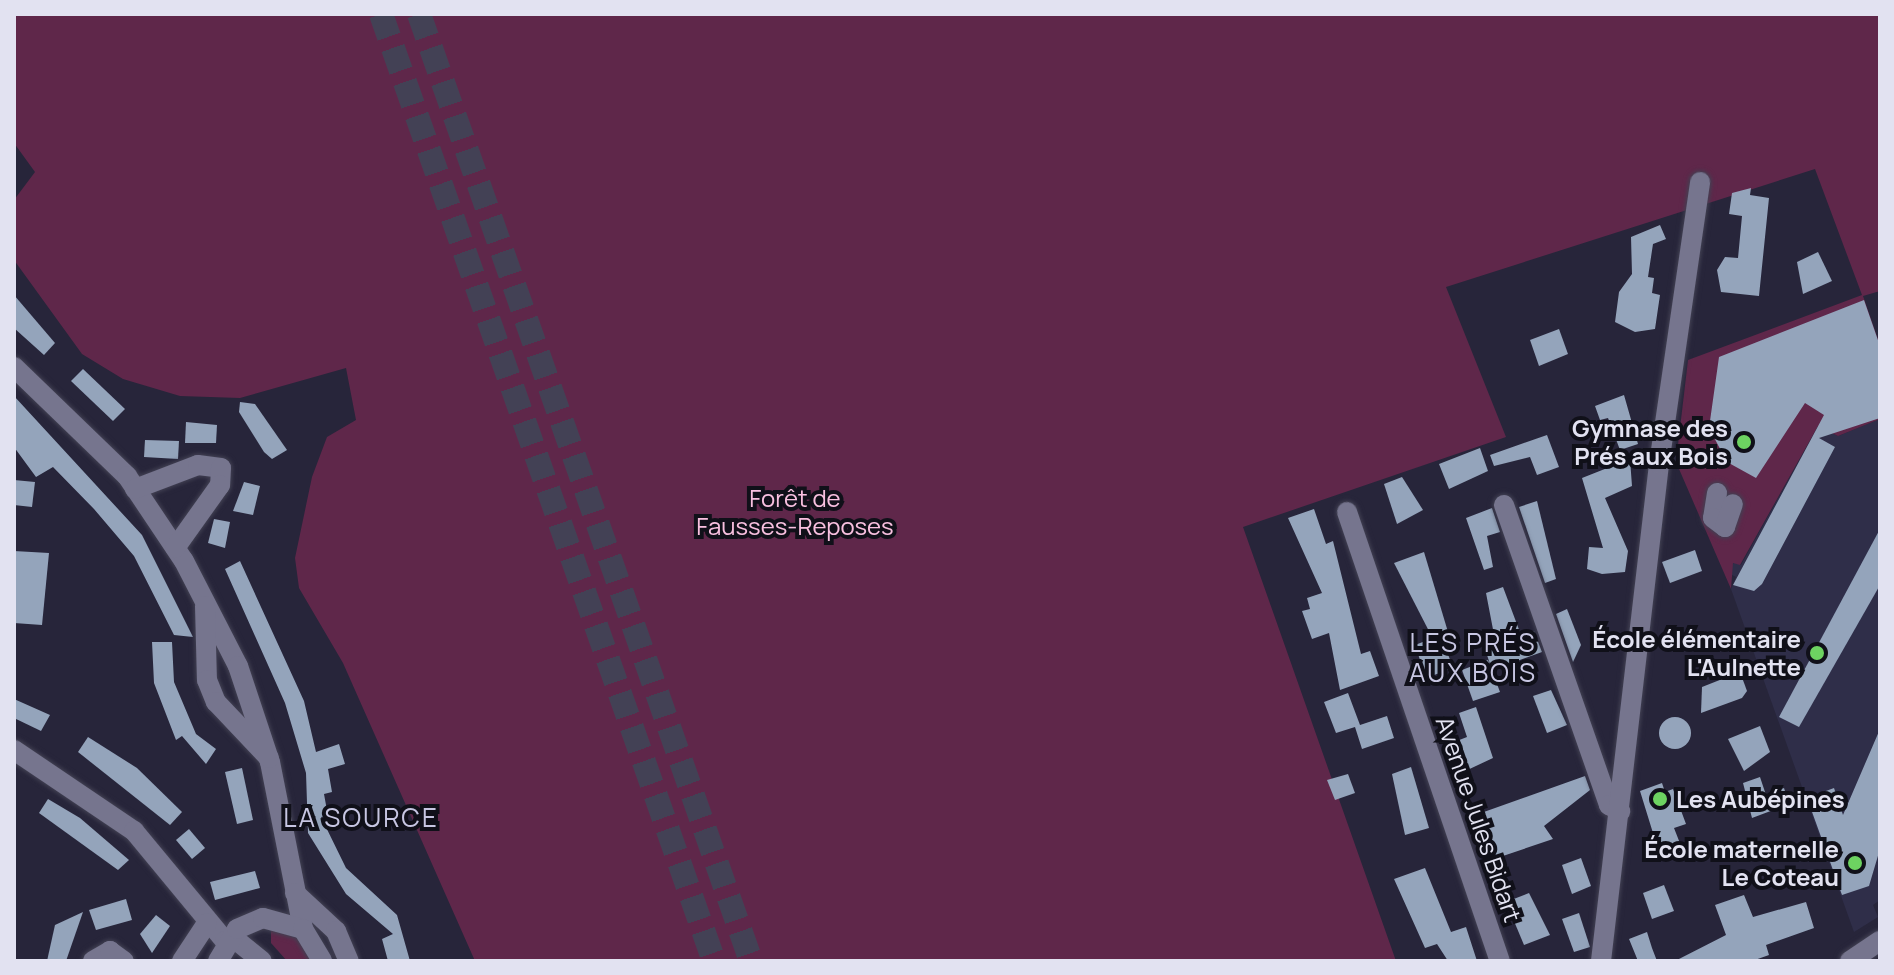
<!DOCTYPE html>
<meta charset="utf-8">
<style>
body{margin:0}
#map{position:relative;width:1894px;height:975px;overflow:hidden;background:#27253a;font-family:Manrope,sans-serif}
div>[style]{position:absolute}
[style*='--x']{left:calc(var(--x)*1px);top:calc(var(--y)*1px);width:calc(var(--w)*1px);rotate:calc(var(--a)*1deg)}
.built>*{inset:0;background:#2f2e49}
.green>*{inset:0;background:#5f274a}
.building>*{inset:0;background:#94a4bb}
.round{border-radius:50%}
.highway-tunnel>*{height:24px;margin-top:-12px;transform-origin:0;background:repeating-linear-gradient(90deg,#434155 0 24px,transparent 0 36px)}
.roads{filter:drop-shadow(0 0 2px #424153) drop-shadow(0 0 2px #424153)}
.minor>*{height:20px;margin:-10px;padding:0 10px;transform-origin:10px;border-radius:10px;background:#76758e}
.dots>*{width:22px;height:22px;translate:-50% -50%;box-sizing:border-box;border:4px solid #101019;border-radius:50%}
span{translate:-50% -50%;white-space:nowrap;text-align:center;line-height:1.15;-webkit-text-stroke:8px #101019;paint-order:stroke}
.poi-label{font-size:24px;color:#e2e2f1;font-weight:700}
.right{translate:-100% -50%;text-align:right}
.left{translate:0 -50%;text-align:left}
.park-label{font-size:24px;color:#f9c0e0}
.street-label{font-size:24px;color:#e2e2f1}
.neighbourhood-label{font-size:26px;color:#c7c6e2;letter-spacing:2px}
.frame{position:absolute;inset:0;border:16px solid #e2e2f1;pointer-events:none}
</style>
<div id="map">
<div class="built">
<i style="clip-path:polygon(1880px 419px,1880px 900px,1873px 905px,1878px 917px,1854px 932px,1731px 589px,1736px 577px,1728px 573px,1734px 562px,1741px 565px,1818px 426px,1838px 436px)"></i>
</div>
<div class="green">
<i style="clip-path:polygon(14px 14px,1880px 14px,1880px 291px,1863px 296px,1880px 345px,1880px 419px,1838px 436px,1818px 426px,1740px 565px,1733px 563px,1731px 589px,1676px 462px,1688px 360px,1862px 295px,1815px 169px,1446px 287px,1506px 437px,1243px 527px,1396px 961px,475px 961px,343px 663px,299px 588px,295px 558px,312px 477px,327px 437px,356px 420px,346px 368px,240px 398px,180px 396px,123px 379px,82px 354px,14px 260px,14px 200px,35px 172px,14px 143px)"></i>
<i style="clip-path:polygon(271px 930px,301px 939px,313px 960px,287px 961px,271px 943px)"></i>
</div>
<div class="building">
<i style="clip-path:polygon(1751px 188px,1750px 195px,1769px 198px,1759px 296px,1721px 292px,1717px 270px,1725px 257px,1738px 258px,1742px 216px,1729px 214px,1732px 193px)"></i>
<i style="clip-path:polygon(1660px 225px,1666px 239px,1653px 244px,1648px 277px,1654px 278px,1652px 293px,1660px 295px,1655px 329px,1635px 332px,1615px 322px,1619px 292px,1632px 274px,1631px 237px)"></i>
<i style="clip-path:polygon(1818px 252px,1832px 281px,1803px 294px,1797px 262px)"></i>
<i style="clip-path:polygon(14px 295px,55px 343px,44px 355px,14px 328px)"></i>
<i style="clip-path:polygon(1864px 300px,1880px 346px,1880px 418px,1819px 438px,1835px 447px,1762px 584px,1754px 591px,1733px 585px,1824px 415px,1805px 403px,1756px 478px,1727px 462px,1709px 428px,1719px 357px)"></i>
<i style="clip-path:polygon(1559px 329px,1568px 354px,1539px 366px,1530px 340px)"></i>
<i style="clip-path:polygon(83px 369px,125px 409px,113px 421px,71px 381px)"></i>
<i style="clip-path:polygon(1624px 395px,1638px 444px,1620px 450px,1608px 418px,1600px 420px,1595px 406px)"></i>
<i style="clip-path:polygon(14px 396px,142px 535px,193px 637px,174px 635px,134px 556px,94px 509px,53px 467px,36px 477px,14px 447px)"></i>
<i style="clip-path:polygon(240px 402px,255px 404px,287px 450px,272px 459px,264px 452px,239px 412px)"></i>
<i style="clip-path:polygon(186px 422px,217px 425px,216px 443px,185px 443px)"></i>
<i style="clip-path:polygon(1547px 435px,1559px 467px,1537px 475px,1530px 457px,1494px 466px,1490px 455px)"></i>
<i style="clip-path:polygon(145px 440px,179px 441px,178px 459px,144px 457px)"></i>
<i style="clip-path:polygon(1480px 448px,1488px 471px,1449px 489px,1439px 464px)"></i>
<i style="clip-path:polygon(1630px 459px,1632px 486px,1605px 498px,1628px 551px,1625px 572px,1602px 574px,1587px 569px,1589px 547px,1603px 548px,1582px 478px)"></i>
<i style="clip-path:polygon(1402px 477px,1423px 510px,1397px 524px,1384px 484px)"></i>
<i style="clip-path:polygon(14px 480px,35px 482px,32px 507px,14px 505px)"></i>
<i style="clip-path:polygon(244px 482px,260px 486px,253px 515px,233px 511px)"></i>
<i style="clip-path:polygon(1537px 501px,1556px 579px,1545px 583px,1519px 507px)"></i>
<i style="clip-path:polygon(1492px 508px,1500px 532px,1487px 536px,1493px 567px,1484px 570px,1466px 518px)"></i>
<i style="clip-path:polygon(1314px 509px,1326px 544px,1333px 541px,1361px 654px,1370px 651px,1379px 676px,1340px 690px,1329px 633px,1312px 639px,1302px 611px,1310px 609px,1307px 598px,1322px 593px,1288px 518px)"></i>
<i style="clip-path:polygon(214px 519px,230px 522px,225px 548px,208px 543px)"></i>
<i style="clip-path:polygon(1880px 529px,1880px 585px,1799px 727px,1779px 717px)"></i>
<i style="clip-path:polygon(1695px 550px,1702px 571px,1670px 583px,1662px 562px)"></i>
<i style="clip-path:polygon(14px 551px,49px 553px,42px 625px,14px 623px)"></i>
<i style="clip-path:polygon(1424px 552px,1448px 632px,1432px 637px,1394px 563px)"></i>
<i style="clip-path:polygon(240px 561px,304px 701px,316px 752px,339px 744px,345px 764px,328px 769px,332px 792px,324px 794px,328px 816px,321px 817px,346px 868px,397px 915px,410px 961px,388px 961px,382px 939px,393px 934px,346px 894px,308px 833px,306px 773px,285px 703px,225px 569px)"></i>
<i style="clip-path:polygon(1503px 587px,1521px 635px,1534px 631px,1542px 652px,1492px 670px,1485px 649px,1496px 645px,1486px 593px)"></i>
<i style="clip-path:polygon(1567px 609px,1581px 645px,1573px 662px,1556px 614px)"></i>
<i style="clip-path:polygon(1441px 635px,1453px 668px,1426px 678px,1415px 645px)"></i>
<i style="clip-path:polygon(152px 642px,172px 642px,174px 682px,196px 734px,216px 749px,206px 764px,182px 736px,176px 740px,154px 683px)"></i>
<i style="clip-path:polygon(1488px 660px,1500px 692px,1473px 701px,1462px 670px)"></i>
<i style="clip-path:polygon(1740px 672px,1747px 691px,1742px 698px,1701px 713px,1702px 687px)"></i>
<i style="clip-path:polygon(1551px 690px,1567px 725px,1547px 733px,1533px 696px)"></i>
<i style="clip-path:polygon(1348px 693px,1360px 725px,1387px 716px,1394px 738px,1362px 749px,1355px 727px,1336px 733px,1324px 702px)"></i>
<i style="clip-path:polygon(14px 699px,50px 715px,41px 731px,14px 718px)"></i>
<i style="clip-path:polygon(1476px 707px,1493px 758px,1461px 773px,1449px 744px,1467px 737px,1459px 713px)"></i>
<i class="round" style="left:1659px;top:717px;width:32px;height:32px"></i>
<i style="clip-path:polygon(1760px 726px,1770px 752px,1744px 771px,1728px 739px)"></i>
<i style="clip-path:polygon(1880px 729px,1880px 849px,1869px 886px,1842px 895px,1807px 798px,1834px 788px,1843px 815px)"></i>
<i style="clip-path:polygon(88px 737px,137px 768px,182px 812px,170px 825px,78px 752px)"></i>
<i style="clip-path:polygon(1411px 767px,1429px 828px,1405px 835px,1392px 774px)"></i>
<i style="clip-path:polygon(242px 768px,253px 820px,237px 824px,225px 772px)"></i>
<i style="clip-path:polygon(1348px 774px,1355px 793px,1335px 800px,1327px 780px)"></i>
<i style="clip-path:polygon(1585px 776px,1590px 790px,1544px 826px,1553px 839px,1497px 858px,1481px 813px)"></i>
<i style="clip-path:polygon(1760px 777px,1766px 795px,1784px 788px,1789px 804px,1752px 818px,1743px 783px)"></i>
<i style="clip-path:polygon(1662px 783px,1665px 792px,1673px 789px,1686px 824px,1674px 828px,1683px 851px,1661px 859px,1640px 791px)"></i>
<i style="clip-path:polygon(48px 799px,80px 818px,129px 860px,118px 870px,39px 813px)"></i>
<i style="clip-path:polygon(189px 829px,205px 848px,192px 859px,176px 840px)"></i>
<i style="clip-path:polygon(1581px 858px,1591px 886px,1572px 894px,1562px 865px)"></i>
<i style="clip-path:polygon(1425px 868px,1451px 932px,1466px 927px,1477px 961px,1448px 961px,1437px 944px,1425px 948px,1394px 879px)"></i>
<i style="clip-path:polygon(255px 871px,260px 888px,215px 900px,210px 882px)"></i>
<i style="clip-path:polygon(1664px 885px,1674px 911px,1652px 919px,1643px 893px)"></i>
<i style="clip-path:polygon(1529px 893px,1550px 935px,1524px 945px,1506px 902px)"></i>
<i style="clip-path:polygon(1744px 895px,1753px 917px,1806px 902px,1814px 928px,1766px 945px,1769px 955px,1752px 961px,1675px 961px,1726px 935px,1715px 905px)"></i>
<i style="clip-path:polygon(126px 899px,132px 920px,96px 930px,89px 910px)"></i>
<i style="clip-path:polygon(83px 912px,66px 961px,47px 961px,55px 925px)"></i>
<i style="clip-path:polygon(1579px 913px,1590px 947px,1574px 952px,1562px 919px)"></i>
<i style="clip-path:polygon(156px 915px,170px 926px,152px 953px,140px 934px)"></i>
<i style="clip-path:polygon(1647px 932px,1652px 948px,1657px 961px,1638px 961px,1629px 939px)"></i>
</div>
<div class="highway-tunnel">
<i style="--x:381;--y:14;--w:1004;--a:70.63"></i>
<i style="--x:419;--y:14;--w:1004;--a:70.68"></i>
</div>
<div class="roads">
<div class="minor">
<i style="--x:14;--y:367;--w:157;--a:44"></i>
<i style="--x:127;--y:476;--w:102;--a:56.2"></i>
<i style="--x:184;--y:561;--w:118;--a:62.8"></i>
<i style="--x:238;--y:666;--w:101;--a:71.6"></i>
<i style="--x:270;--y:762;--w:170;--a:78.8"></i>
<i style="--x:135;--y:489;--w:67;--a:-20.9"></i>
<i style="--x:198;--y:465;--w:23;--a:7"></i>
<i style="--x:221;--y:468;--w:17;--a:93"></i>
<i style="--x:220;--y:485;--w:77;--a:125.5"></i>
<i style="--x:1717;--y:493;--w:25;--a:99"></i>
<i style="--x:1713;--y:518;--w:15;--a:37"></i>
<i style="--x:1725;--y:527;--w:24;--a:-71"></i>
<i style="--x:1504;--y:505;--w:318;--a:70.7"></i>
<i style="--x:1609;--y:805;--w:13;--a:29"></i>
<i style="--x:1347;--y:512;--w:474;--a:71.2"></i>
<i style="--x:205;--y:606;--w:74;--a:88.5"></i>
<i style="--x:207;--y:680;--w:24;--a:68"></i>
<i style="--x:216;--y:702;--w:77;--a:46.6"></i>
<i style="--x:14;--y:750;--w:145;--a:34"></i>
<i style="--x:134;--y:831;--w:143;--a:50.4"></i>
<i style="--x:295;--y:893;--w:56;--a:42.8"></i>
<i style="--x:336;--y:931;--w:33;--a:67"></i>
<i style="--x:225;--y:941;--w:11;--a:-5"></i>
<i style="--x:236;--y:940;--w:33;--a:39"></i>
<i style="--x:93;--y:961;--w:20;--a:-30"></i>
<i style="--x:110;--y:951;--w:17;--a:36"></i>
<i style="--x:182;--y:961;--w:45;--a:-56.7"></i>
<i style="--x:218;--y:961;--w:37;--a:-59"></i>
<i style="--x:237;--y:929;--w:28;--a:-23"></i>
<i style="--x:263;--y:918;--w:41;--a:15.4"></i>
<i style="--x:303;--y:929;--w:37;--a:59"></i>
<i style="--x:1601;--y:961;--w:500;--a:-83.34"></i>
<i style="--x:1659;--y:464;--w:285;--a:-81.7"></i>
<i style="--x:1850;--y:961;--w:36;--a:-34"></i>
</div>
</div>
<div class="dots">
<i style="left:1744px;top:442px;background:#6dd361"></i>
<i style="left:1817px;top:653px;background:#6dd361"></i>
<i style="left:1660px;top:799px;background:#6dd361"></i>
<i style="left:1855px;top:863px;background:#6dd361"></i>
</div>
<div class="poi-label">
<span class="right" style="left:1728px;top:442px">Gymnase des<br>Prés aux Bois</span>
<span class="right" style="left:1801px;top:653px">École élémentaire<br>L'Aulnette</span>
<span class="left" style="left:1676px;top:799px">Les Aubépines</span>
<span class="right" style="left:1839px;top:863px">École maternelle<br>Le Coteau</span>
</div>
<div class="park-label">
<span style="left:795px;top:512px">Forêt de<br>Fausses-Reposes</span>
</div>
<div class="street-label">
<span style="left:1479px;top:819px;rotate:71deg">Avenue Jules Bidart</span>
</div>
<div class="neighbourhood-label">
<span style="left:1473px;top:658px">LES PRÉS<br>AUX BOIS</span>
<span style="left:361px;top:818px">LA SOURCE</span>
</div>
<div class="frame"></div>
</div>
